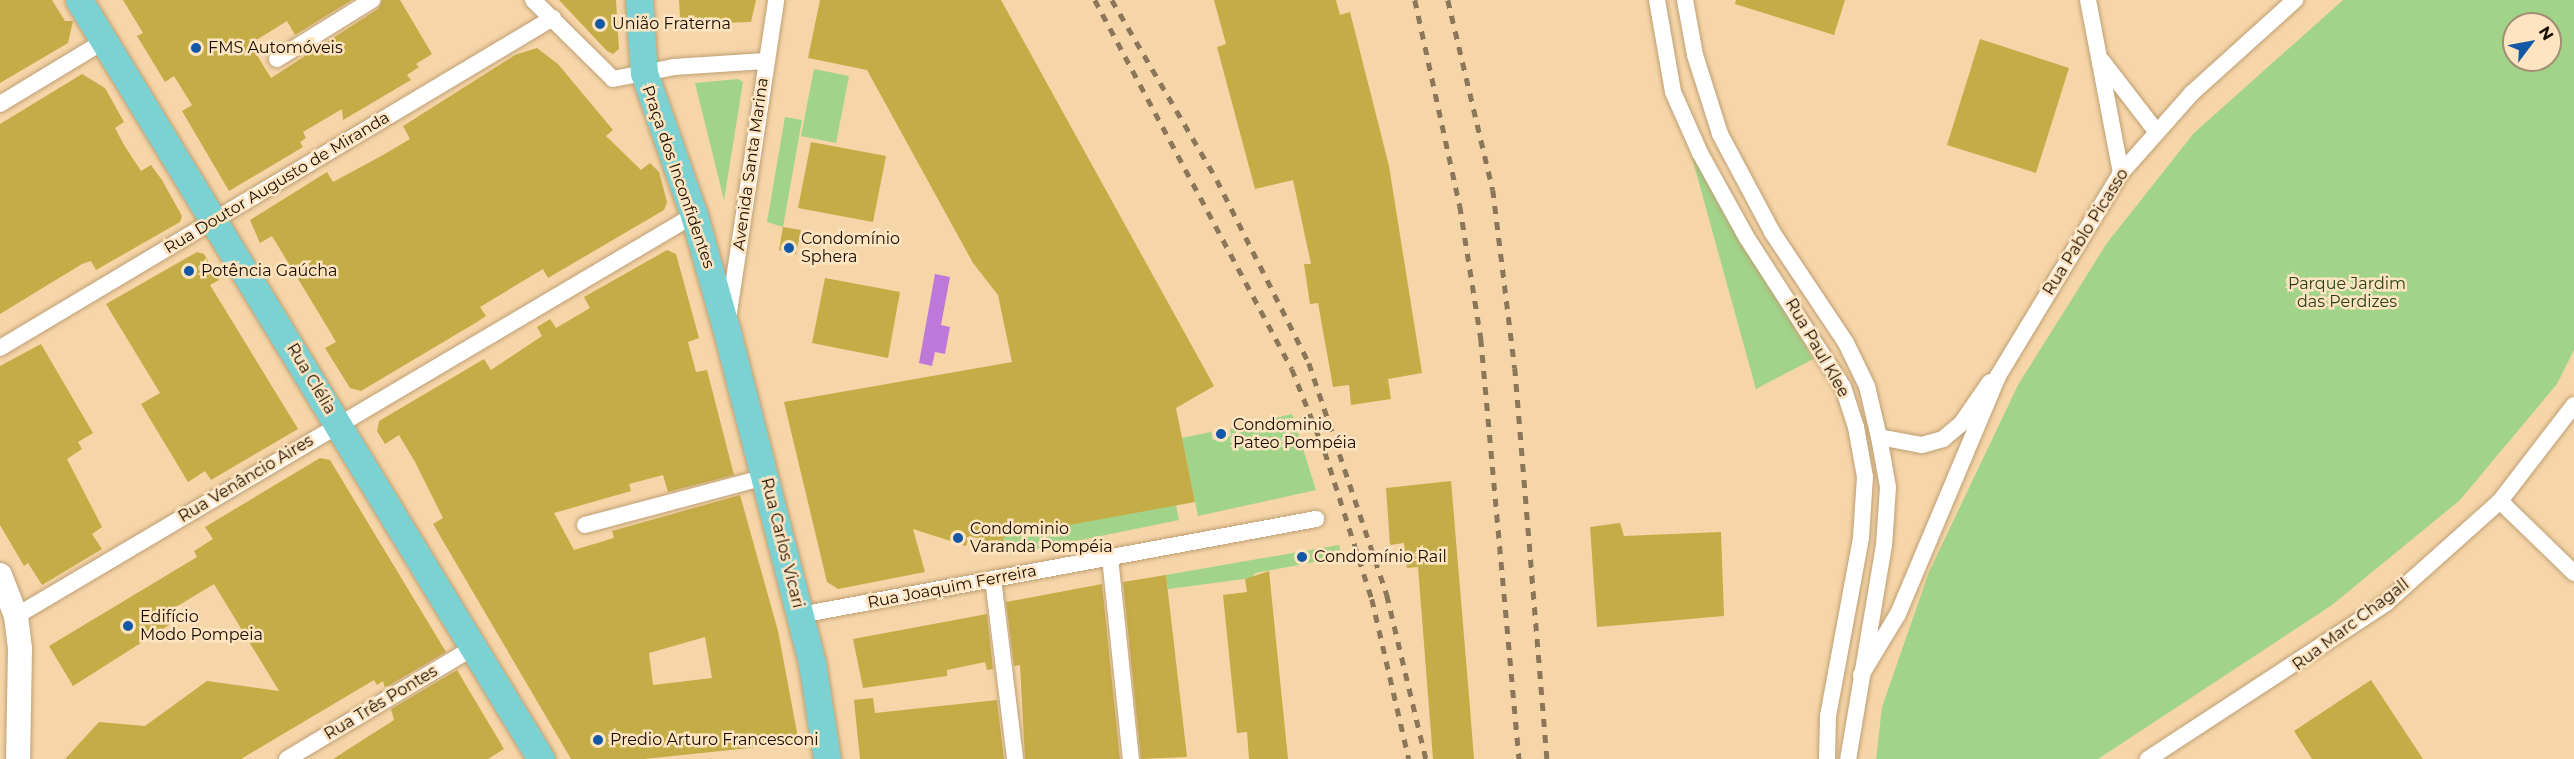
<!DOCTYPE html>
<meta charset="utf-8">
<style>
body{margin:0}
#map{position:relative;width:2574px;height:759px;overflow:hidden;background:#f6d6a9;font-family:Montserrat,sans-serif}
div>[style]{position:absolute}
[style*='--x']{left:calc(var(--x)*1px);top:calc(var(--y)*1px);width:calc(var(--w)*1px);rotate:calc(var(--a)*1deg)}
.green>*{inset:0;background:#a1d389}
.water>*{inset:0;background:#bd78d9}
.building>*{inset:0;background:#c4ac46}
.roads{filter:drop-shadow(0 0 2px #be9f74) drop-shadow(0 0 2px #be9f74)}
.street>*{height:16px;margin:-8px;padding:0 8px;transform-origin:8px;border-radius:8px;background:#fff}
.secondary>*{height:24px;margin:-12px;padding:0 12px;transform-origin:12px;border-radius:12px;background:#fff}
.primary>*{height:27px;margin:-13.5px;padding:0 13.5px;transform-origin:13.5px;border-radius:13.5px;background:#7cd2d3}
.rail>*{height:4.5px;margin-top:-2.25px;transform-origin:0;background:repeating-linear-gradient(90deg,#8c7659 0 8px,transparent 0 16px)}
.dots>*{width:16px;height:16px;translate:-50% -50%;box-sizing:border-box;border:3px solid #fee4c0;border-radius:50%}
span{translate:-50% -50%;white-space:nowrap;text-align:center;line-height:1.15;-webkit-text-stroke:5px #fee4c0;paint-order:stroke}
.poi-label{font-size:16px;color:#180d01}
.left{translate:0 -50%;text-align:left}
.street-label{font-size:16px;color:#180d01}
.park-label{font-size:16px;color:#274118}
.north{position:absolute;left:2502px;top:12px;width:60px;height:60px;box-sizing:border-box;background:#fee4c0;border:2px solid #a28e74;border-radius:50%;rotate:58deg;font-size:16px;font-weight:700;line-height:24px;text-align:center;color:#180d01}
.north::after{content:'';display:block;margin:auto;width:21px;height:27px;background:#1357a7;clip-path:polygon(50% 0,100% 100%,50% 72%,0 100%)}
</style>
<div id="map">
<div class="green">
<i style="clip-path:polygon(evenodd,2343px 0,2574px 0,2574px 350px,2557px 384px,2460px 500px,2332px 605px,2098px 759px,1876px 759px,1882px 707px,1929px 572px,2018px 385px,2107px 243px,2194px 133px,2343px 0,2514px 24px,2550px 24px,2550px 60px,2514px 60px,2514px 24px)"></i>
<i style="clip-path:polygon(814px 69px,849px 76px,836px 143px,801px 136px)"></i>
<i style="clip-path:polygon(738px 79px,743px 82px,724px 200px,695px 83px)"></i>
<i style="clip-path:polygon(785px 117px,802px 120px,783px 227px,767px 222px)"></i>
<i style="clip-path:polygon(1691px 154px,1813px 359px,1756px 389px)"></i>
<i style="clip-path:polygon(1292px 414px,1316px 490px,1198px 516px,1182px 438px,1211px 432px,1213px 440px,1231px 436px,1230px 429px)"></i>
<i style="clip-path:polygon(1176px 505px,1179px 520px,1007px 555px,1003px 537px)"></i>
<i style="clip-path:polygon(1339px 545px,1342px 557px,1255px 573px,1252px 578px,1168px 589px,1166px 575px)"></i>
</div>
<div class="water">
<i style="clip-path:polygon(935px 274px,950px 277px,941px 325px,950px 327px,945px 354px,935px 352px,932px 366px,919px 363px)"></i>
</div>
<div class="building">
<i style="clip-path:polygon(0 0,52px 0,65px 21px,73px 21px,68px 43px,0 83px)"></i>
<i style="clip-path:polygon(123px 0,352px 0,295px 35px,287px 21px,250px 44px,271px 78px,378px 9px,382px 0,400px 0,432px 54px,416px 64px,419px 67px,407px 75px,411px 80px,343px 120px,342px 109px,303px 132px,306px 138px,300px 142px,303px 147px,229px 191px,182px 111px,192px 105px,174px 76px,165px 82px,137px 36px,143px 33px)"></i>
<i style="clip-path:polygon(559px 0,616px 0,619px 49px,613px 54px,607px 51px)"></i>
<i style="clip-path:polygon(679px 0,756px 0,751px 22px,694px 24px,680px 17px)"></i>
<i style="clip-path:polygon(820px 0,1001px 0,1214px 386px,1176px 408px,1195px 502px,1003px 537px,1005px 546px,969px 536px,966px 546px,913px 529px,925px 572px,838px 589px,827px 582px,784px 402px,1012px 362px,998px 295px,973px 263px,867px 70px,808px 58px)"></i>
<i style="clip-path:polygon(1214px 0,1336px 0,1340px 15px,1350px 12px,1389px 166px,1422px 373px,1388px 379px,1391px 399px,1351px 405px,1349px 385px,1333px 387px,1318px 303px,1310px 304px,1304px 264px,1311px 264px,1293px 180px,1255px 189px,1217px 47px,1226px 44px)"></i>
<i style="clip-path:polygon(1736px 0,1845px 0,1834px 35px,1735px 4px)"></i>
<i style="clip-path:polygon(1980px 39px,2069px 68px,2036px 173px,1947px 145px)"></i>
<i style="clip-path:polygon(537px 48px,558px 64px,613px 130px,606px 136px,641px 170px,650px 163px,659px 172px,667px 202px,664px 210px,548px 278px,543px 269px,480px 307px,486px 316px,477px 322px,361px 391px,350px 388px,325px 348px,336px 342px,329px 330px,272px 236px,260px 243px,250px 220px,327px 172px,333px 182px,383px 155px,410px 139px,403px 126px,515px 55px)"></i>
<i style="clip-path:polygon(82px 74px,105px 88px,124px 122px,115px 128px,124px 145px,141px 171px,151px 165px,162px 180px,182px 216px,180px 222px,96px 270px,91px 261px,82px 264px,0 314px,0 124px)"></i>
<i style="clip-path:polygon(811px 142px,886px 156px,873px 222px,798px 208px)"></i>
<i style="clip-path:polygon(783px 227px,801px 230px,796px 254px,779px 250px)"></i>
<i style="clip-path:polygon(evenodd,667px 250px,676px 254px,699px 338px,688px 342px,696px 372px,707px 370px,734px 475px,668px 492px,663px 475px,629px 484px,631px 491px,554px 513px,574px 550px,614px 538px,612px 531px,740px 495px,778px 631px,799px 743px,644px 759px,571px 759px,433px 524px,443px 518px,415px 462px,399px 435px,385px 444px,377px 431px,379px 421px,484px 359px,491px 370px,542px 336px,537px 327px,550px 319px,556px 328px,590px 308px,584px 297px,667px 250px,705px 637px,712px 678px,653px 685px,649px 653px,705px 637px)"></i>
<i style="clip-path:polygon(197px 252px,204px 254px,219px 280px,210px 285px,298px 429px,211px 480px,205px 471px,188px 482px,141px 404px,160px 393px,106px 304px)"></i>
<i style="clip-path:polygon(825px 278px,900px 292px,888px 358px,812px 343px)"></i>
<i style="clip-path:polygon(41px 344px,93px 433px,78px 442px,82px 449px,67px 459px,102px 527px,92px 534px,102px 549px,42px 585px,28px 563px,24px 566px,0 525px,0 366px)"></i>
<i style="clip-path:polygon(320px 458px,330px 460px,446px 652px,385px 688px,383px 681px,377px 685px,374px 680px,241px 759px,65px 759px,99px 722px,145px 726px,207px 681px,279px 691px,214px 584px,171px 610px,177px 620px,73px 686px,49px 646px,197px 557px,194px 551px,213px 539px,205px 527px)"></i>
<i style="clip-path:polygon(1451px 481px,1469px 696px,1474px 759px,1433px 759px,1418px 567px,1407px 568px,1404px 543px,1390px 545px,1386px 488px)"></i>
<i style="clip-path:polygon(1620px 523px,1624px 536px,1721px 532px,1724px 616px,1597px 627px,1590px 527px)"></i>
<i style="clip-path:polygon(1269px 571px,1288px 759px,1249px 759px,1247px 732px,1237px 733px,1223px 595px,1247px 592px,1245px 579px)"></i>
<i style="clip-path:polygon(1166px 575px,1187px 757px,1141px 759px,1123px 582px)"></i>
<i style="clip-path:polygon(1102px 584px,1120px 759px,1025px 759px,1020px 665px,1014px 666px,1006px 602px)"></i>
<i style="clip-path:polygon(987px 614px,993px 669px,987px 670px,985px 662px,947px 670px,947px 676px,863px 688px,853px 639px)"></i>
<i style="clip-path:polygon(457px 670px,504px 749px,488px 759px,333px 759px,394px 720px,391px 709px)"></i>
<i style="clip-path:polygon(2371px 680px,2423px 759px,2312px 759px,2294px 731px)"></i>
<i style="clip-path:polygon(873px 698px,875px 713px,997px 700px,1004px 759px,860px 759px,854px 700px)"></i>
</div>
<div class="roads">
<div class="street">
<i style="--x:533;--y:0;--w:112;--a:44.6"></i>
<i style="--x:613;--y:79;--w:62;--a:-11.1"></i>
<i style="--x:674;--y:67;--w:91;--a:-3.8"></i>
<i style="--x:1657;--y:0;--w:93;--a:80.1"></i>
<i style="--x:1673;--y:92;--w:67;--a:66.1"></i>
<i style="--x:1700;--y:153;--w:97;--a:61.1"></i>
<i style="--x:1747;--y:238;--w:177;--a:57.2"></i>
<i style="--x:1843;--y:387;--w:42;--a:72"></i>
<i style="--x:1856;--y:427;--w:51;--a:79.8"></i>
<i style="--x:1865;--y:477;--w:61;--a:93.8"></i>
<i style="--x:1861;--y:538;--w:181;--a:100.5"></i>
<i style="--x:1828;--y:716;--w:43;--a:91.3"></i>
<i style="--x:1685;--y:0;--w:56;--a:79.7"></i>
<i style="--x:1695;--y:55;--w:83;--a:72.4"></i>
<i style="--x:1720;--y:134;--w:111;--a:62"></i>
<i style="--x:1772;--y:232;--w:133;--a:56.3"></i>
<i style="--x:1846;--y:343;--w:48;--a:64"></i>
<i style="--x:1867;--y:386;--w:52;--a:76.8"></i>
<i style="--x:1879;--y:437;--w:51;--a:79.8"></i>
<i style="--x:1888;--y:487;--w:58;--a:93.9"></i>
<i style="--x:1884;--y:545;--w:217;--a:99.5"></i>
<i style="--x:2088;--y:0;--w:176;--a:79.2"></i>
<i style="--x:277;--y:59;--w:112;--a:-31.8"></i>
<i style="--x:2102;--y:61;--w:88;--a:52.4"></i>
<i style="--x:0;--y:104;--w:122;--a:-31.2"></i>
<i style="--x:728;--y:319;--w:323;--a:-81.4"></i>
<i style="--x:0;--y:348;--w:644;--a:-30.83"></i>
<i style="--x:1879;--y:437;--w:44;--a:10.5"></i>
<i style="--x:1922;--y:445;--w:22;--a:-16"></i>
<i style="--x:1943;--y:439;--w:23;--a:-40"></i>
<i style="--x:1961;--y:424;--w:51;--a:-55.4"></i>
<i style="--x:2500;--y:501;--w:103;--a:44.2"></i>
<i style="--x:585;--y:525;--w:187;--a:-14.9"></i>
<i style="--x:1110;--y:557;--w:203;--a:84.1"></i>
<i style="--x:993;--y:579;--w:181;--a:83"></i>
<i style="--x:800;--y:615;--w:525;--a:-10.54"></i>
<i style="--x:16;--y:616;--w:788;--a:-30.6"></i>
<i style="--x:1861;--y:675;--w:71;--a:-58.8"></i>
<i style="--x:1898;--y:614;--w:258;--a:-67.2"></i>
<i style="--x:1998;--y:376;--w:237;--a:-58.8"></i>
<i style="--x:2121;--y:173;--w:107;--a:-48.4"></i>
<i style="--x:2192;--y:93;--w:139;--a:-42.1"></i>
<i style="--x:287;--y:759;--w:218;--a:-30.9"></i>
<i style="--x:2148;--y:759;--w:285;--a:-33.2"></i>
<i style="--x:2386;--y:603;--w:153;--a:-41.8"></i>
<i style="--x:2500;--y:501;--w:121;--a:-52.4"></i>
</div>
<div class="secondary">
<i style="--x:0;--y:575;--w:44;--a:68.7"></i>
<i style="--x:16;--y:616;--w:32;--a:83"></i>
<i style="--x:20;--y:648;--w:111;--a:91"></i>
</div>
<div class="primary">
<i style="--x:79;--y:0;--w:889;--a:58.67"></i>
<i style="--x:639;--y:0;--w:73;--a:86.1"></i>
<i style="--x:644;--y:73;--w:151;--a:70.6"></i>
<i style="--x:694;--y:215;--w:117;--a:74.2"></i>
<i style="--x:726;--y:328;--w:346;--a:75.6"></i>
<i style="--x:812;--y:663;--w:97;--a:81.1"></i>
</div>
</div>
<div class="rail">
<i style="--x:1095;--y:0;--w:418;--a:61.9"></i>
<i style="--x:1292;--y:369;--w:89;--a:68.3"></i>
<i style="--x:1325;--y:452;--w:154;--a:72.3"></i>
<i style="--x:1372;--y:599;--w:164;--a:77"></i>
<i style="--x:1112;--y:0;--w:208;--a:59.7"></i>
<i style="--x:1217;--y:180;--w:205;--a:63.3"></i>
<i style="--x:1309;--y:363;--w:245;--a:71.4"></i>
<i style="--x:1387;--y:595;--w:169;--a:76.6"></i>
<i style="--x:1415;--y:0;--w:211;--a:77.7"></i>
<i style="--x:1460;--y:206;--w:135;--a:81"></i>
<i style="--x:1481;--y:339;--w:422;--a:84.8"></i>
<i style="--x:1448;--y:0;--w:195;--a:76.7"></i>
<i style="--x:1493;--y:190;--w:179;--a:83"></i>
<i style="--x:1515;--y:368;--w:392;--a:85.3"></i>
</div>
<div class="dots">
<i style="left:600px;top:24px;background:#1357a7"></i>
<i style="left:196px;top:48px;background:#1357a7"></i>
<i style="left:789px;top:248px;background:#1357a7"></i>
<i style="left:189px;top:271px;background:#1357a7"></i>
<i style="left:1221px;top:434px;background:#1357a7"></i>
<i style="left:958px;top:538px;background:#1357a7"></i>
<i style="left:1302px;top:557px;background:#1357a7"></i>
<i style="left:128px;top:626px;background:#1357a7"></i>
<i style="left:598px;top:740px;background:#1357a7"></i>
</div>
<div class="poi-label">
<span class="left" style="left:612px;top:24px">União Fraterna</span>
<span class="left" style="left:208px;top:48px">FMS Automóveis</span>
<span class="left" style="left:801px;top:248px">Condomínio<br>Sphera</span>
<span class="left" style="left:201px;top:271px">Potência Gaúcha</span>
<span class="left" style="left:1233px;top:434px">Condominio<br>Pateo Pompéia</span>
<span class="left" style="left:970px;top:538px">Condominio<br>Varanda Pompéia</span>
<span class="left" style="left:1314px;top:557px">Condomínio Rail</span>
<span class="left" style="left:140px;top:626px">Edifício<br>Modo Pompeia</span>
<span class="left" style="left:610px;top:740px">Predio Arturo Francesconi</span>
</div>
<div class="street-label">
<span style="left:751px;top:164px;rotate:-82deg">Avenida Santa Marina</span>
<span style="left:678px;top:177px;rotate:71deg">Praça dos Inconfidentes</span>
<span style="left:277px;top:183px;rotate:-31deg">Rua Doutor Augusto de Miranda</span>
<span style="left:2086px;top:232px;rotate:-58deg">Rua Pablo Picasso</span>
<span style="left:1817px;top:348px;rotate:60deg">Rua Paul Klee</span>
<span style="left:311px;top:379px;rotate:59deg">Rua Clélia</span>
<span style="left:246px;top:479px;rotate:-31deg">Rua Venâncio Aires</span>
<span style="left:782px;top:543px;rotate:76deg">Rua Carlos Vicari</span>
<span style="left:952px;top:587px;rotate:-11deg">Rua Joaquim Ferreira</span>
<span style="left:2351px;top:625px;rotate:-37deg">Rua Marc Chagall</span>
<span style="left:381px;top:703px;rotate:-31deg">Rua Três Pontes</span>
</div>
<div class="park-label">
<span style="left:2347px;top:293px">Parque Jardim<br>das Perdizes</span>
</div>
<div class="north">N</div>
</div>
